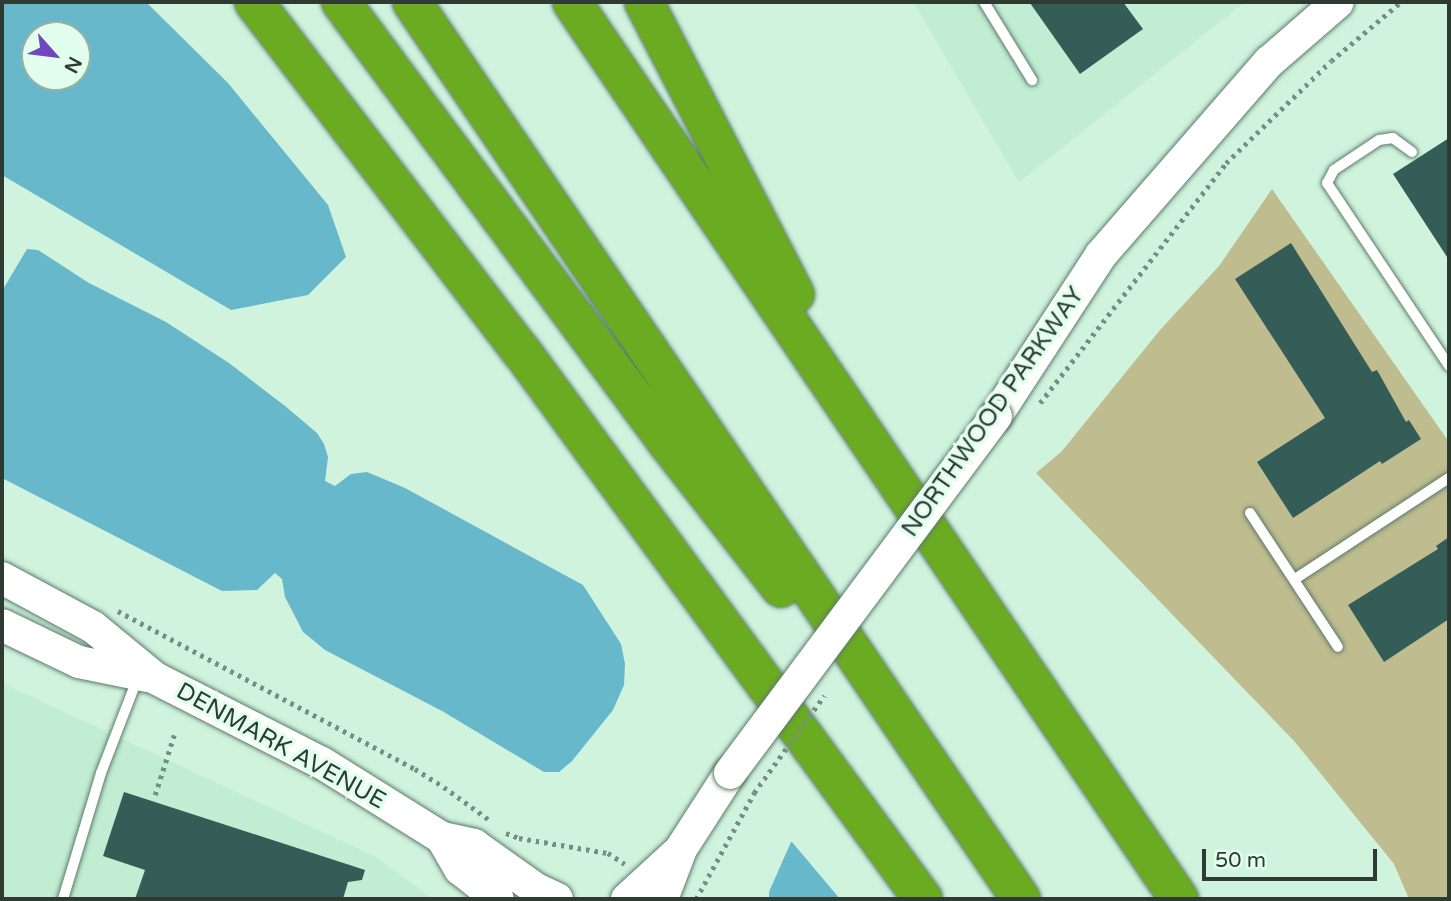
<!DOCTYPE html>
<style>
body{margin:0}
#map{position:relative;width:1451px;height:901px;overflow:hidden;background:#d0f3de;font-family:"Varela Round",sans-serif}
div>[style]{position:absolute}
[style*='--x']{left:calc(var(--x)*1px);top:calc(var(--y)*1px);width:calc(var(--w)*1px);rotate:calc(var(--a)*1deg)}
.built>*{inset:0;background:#c1edd3}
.green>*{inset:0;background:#bfbd8f}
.water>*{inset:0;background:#66b8ca}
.building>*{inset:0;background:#355d58}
.path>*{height:4.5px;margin-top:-2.25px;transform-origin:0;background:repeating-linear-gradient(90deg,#778f81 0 3.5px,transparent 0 8.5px)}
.roads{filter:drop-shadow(0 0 2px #5c7c6a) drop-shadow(0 0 2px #5c7c6a)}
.lane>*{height:10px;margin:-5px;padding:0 5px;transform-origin:5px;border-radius:5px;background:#fff}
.secondary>*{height:32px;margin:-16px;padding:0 16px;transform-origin:16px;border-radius:16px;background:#fff}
.highway>*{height:38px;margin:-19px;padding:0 19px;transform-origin:19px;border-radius:19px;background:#6bab22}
.path-bridge>*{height:4.5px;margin-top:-2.25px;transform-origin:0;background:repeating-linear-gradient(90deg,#778f81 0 3.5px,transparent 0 8.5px)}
.bridges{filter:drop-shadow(0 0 2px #5c7c6a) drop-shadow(0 0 2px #5c7c6a)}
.secondary-bridge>*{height:32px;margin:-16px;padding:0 16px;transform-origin:16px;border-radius:16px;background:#fff}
span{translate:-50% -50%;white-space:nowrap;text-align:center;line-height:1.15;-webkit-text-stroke:7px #e2ffee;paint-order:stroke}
.street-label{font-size:24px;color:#2d3b33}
.frame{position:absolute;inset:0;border:4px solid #2d3b33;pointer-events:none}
.north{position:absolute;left:21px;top:21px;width:70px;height:70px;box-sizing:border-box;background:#e2ffee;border:2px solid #9ab1a3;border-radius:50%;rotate:118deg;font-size:19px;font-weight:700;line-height:28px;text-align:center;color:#2d3b33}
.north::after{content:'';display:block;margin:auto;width:24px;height:32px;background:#7047c0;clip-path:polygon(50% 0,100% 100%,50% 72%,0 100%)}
.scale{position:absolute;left:1202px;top:849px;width:175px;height:32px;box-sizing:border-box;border:4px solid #2d3b33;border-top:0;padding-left:9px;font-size:21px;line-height:24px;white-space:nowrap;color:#2d3b33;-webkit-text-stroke:5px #e2ffee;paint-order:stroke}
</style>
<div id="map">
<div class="built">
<i style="clip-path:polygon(913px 2px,1245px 2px,1019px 182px)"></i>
<i style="clip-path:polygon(2px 683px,374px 856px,434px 899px,2px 899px)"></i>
</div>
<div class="green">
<i style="clip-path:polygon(1272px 189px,1449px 442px,1449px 899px,1409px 899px,1394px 864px,1295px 742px,1036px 473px,1062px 451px,1160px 330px,1219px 266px)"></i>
</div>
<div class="water">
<i style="clip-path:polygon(evenodd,2px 2px,146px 2px,228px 83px,328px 205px,346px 257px,308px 295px,231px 310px,2px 175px,2px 2px,35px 35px,77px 35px,77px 77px,35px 77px,35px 35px)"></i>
<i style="clip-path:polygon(27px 249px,38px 250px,89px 283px,166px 322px,229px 363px,285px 406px,317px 433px,324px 444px,328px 457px,325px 481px,335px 486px,351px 474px,367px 472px,405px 488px,583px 585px,621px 644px,625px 664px,624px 685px,613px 710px,572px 761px,559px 772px,544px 772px,442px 711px,325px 650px,303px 632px,285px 597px,282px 579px,275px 573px,257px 590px,222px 591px,2px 478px,2px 291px)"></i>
<i style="clip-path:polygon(791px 842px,792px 842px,840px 899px,769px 899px,769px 892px)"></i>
</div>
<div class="building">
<i style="clip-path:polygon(1032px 2px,1123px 2px,1143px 29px,1080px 74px,1030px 3px)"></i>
<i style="clip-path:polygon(1449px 138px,1449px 260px,1393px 174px)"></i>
<i style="clip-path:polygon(1291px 243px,1372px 372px,1377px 370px,1406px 422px,1409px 420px,1421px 439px,1382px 464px,1380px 461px,1293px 518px,1257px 462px,1325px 418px,1235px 279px)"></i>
<i style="clip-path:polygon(1449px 537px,1449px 619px,1384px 662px,1348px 605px,1438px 549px,1436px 546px)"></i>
<i style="clip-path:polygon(124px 792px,365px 870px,362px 880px,348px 882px,343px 899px,135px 899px,145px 870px,103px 856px)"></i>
</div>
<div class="path">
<i style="--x:1040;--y:403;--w:304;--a:-52.2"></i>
<i style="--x:1226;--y:163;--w:146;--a:-44.2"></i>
<i style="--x:1331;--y:61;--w:92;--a:-40.1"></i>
<i style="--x:118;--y:611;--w:336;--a:28"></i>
<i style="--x:415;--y:769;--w:34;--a:32"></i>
<i style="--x:444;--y:787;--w:58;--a:35.9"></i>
<i style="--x:155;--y:795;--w:63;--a:-72.4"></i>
<i style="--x:506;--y:833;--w:14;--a:21"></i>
<i style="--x:519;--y:838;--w:90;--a:9.6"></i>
<i style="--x:608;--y:853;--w:20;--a:33"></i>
<i style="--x:696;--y:899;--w:121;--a:-61.3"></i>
</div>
<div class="roads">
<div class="lane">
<i style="--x:984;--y:2;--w:92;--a:58.4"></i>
<i style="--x:1412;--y:152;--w:24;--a:-144"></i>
<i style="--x:1393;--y:138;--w:14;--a:172"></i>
<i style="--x:1379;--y:140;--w:54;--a:146.3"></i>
<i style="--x:1334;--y:170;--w:15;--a:118"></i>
<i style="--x:1327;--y:183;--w:220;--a:56.3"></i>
<i style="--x:1250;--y:513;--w:160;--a:56.7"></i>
<i style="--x:1295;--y:579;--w:184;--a:-33.3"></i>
<i style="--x:63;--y:899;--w:132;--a:-73.2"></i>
<i style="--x:101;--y:773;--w:103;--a:-68.9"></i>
</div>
<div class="secondary">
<i style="--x:996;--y:416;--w:192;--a:-56.9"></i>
<i style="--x:1101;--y:255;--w:256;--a:-49"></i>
<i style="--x:1269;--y:62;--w:91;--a:-41"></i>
<i style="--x:2;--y:578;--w:103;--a:28.3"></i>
<i style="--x:93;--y:627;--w:80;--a:39.4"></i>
<i style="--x:155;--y:678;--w:187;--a:27"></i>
<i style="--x:322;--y:763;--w:142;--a:32"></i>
<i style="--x:442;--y:838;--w:33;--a:12"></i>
<i style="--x:474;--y:845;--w:76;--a:35.4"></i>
<i style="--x:536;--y:889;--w:23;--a:25"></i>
<i style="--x:2;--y:625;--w:85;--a:25.7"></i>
<i style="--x:79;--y:662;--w:70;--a:11.5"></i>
<i style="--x:442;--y:838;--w:36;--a:60"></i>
<i style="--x:460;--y:869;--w:48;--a:38.3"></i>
<i style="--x:627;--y:899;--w:65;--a:-42.5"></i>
<i style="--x:662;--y:899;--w:53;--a:-69.2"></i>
<i style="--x:681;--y:849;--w:90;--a:-57.2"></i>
</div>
<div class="highway">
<i style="--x:254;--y:2;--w:441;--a:52.6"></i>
<i style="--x:522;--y:352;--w:678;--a:53.76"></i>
<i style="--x:341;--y:2;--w:548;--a:53.46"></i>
<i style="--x:667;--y:442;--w:185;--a:52"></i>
<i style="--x:412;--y:2;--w:1084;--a:55.83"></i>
<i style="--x:572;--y:2;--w:1083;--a:55.91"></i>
<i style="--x:644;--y:2;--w:329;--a:62.7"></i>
</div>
</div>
<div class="path-bridge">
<i style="--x:754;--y:793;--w:120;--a:-54.2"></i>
</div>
<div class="bridges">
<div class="secondary-bridge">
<i style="--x:730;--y:773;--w:445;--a:-53.3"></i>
</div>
</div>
<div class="street-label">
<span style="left:993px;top:412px;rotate:-55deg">NORTHWOOD PARKWAY</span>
<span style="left:281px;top:746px;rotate:29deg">DENMARK AVENUE</span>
</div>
<div class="frame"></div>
<div class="north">N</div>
<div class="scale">50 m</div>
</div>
